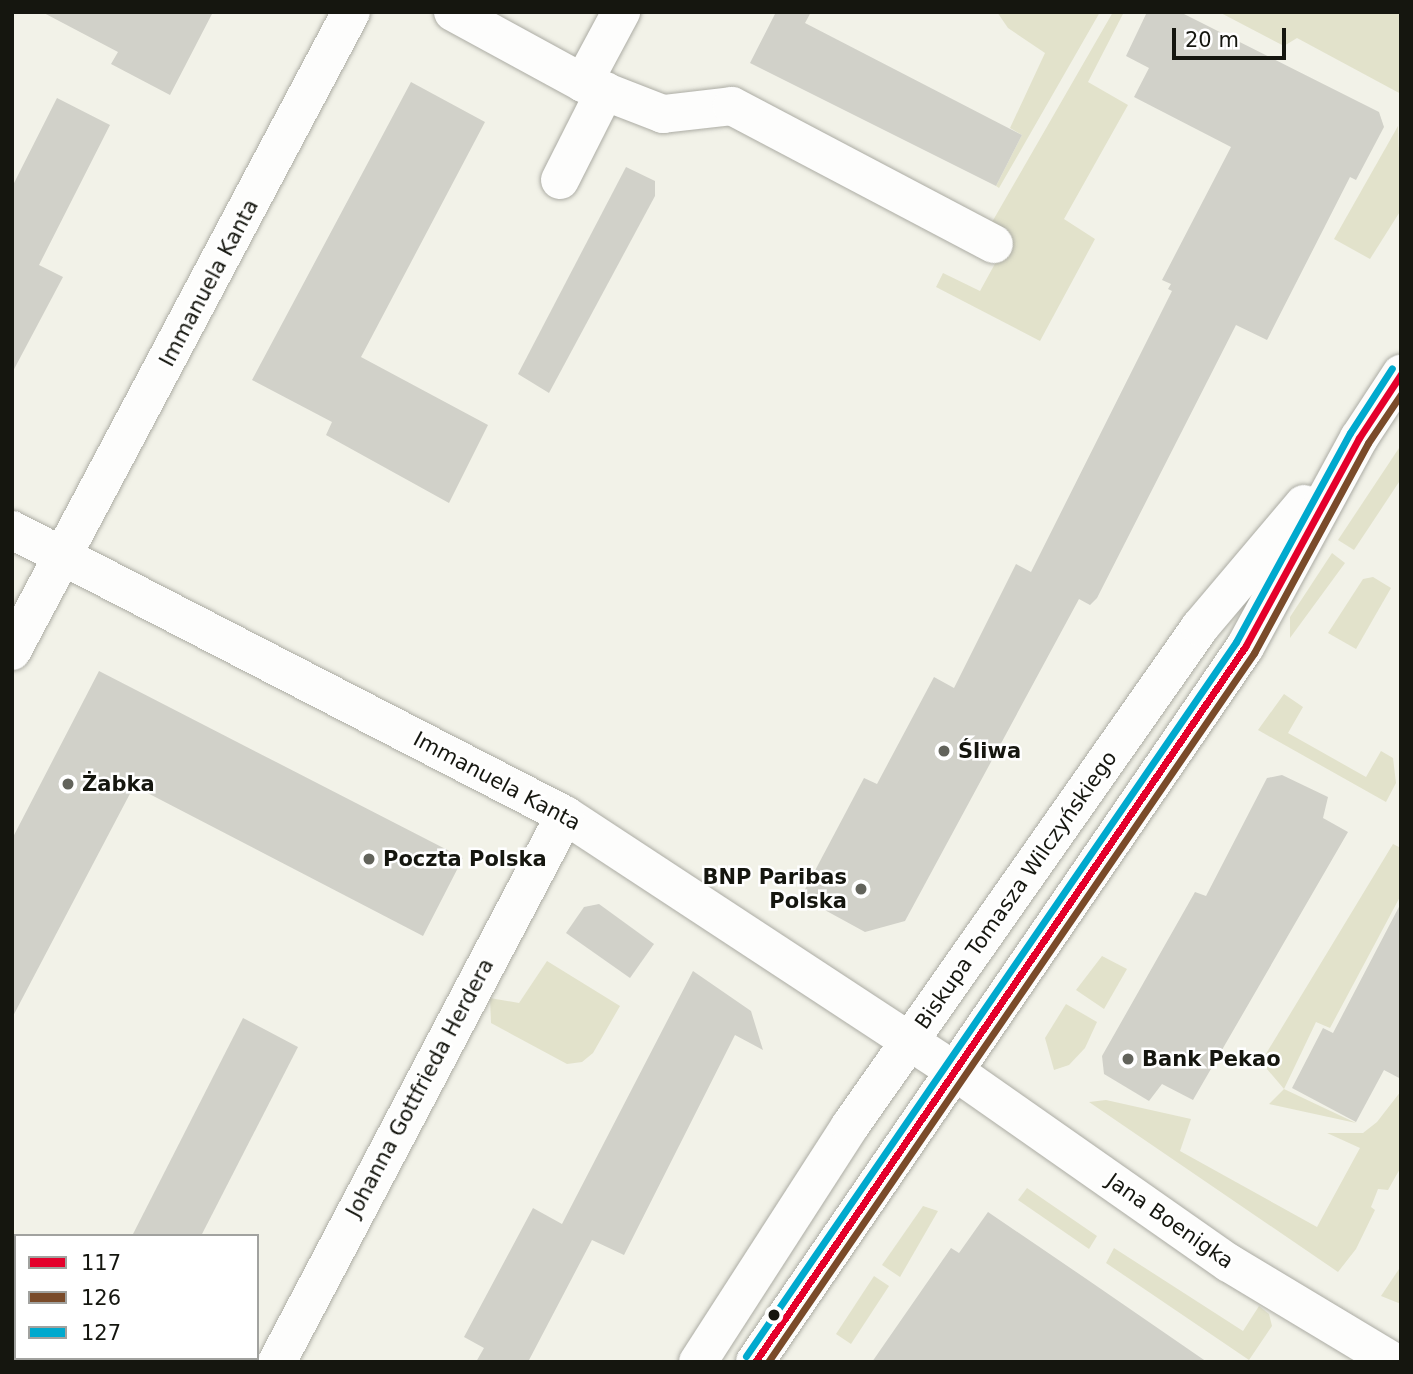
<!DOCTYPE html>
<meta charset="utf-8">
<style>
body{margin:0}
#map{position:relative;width:1413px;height:1374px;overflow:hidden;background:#f2f2e8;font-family:"DejaVu Sans",sans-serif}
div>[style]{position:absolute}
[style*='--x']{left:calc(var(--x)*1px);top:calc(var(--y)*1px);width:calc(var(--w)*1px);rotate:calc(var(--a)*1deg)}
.green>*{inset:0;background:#e2e2cb}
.building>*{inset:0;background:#d1d1c9}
.roads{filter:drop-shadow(0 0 2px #acaca4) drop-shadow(0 0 2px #acaca4)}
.minor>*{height:38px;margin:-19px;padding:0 19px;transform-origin:19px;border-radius:19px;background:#fdfdfc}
.tertiary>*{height:38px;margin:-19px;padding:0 19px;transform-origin:19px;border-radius:19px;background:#fdfdfc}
.bus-1>*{height:7px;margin:-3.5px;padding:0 3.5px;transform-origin:3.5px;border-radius:3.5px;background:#e4002b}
.bus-2>*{height:7px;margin:-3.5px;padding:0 3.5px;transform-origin:3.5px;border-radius:3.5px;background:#7a4b2a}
.bus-3>*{height:7px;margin:-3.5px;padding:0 3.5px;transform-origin:3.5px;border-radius:3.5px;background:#00a9ce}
.dots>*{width:19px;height:19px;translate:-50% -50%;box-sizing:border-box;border:4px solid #fff;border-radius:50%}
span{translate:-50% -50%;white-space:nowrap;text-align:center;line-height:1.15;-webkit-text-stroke:5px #fff;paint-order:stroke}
.street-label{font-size:21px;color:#15160f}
.poi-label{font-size:21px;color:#15160f;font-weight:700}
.left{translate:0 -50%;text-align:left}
.right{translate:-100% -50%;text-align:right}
.frame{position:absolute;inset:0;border:14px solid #15160f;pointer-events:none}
.legend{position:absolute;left:14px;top:1234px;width:245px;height:126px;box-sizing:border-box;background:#fff;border:2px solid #a1a29f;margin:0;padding:9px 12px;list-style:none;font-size:21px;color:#15160f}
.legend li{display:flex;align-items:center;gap:14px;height:35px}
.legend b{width:35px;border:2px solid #a1a29f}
.scale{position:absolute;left:1172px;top:28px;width:114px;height:32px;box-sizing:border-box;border:4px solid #15160f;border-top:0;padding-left:9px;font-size:21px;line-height:24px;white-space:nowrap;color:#15160f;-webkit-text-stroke:5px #fff;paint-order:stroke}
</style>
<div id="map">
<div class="green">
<i style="clip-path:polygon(997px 12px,1100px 12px,999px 188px,996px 186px,1022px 135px,1010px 128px,1045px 53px,1008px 28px)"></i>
<i style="clip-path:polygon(1113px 12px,1124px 12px,1088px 82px,1128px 105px,1064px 219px,1095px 239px,1040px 341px,936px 287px,943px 273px,980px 291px,1008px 240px,988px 229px)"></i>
<i style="clip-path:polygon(1219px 12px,1401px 12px,1401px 94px,1297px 38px,1284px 46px)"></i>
<i style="clip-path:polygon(1398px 126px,1401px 210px,1370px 259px,1334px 239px)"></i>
<i style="clip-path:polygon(1401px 445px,1401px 479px,1354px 550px,1338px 540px)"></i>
<i style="clip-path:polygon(1332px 553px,1345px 563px,1290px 638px,1290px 617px)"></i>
<i style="clip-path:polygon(1373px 577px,1391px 588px,1356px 649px,1328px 633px,1363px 579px)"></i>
<i style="clip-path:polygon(1284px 694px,1303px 707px,1288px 733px,1366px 777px,1381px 751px,1393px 758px,1396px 783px,1386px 802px,1258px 730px)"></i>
<i style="clip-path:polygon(1393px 844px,1401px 848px,1401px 895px,1330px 1028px,1316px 1022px,1284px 1089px,1356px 1123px,1269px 1104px,1284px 1089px,1261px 1062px)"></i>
<i style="clip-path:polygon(1102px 956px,1127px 969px,1104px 1009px,1076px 990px)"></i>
<i style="clip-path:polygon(547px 961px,620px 1006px,593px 1053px,582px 1062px,567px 1064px,491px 1023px,490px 998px,519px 1003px)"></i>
<i style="clip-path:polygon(1066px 1004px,1097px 1022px,1085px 1048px,1069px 1065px,1054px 1070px,1045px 1038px)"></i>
<i style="clip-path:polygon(1401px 1091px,1401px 1167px,1388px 1190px,1378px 1189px,1371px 1207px,1375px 1210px,1356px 1249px,1338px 1272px,1089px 1102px,1106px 1100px,1191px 1119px,1180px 1151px,1317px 1227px,1360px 1148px,1327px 1133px,1363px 1133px,1377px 1122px)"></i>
<i style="clip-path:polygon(1027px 1188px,1097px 1236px,1089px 1249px,1018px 1200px)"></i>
<i style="clip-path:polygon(923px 1206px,938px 1211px,900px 1277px,882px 1265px)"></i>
<i style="clip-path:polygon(1114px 1248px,1243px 1331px,1259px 1306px,1269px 1314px,1272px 1326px,1249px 1360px,1106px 1263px)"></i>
<i style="clip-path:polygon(1401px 1266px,1401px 1304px,1381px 1296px)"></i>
<i style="clip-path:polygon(874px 1276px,889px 1286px,851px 1344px,836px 1334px)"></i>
</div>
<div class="building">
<i style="clip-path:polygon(42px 12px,213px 12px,170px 95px,111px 64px,118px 52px)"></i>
<i style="clip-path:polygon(776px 12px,811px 12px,805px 23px,1022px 135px,996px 186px,750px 63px)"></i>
<i style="clip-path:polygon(1147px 12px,1180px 12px,1379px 112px,1384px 127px,1356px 180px,1350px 177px,1267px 340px,1236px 325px,1097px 598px,1090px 605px,1079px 599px,905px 921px,865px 932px,801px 897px,864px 778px,877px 784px,934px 677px,954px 688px,1016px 564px,1031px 572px,1172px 291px,1168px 289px,1171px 284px,1162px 280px,1231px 147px,1134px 97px,1149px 68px,1126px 56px)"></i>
<i style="clip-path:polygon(411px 82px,485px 122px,361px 357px,488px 425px,449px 503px,326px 435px,332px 422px,252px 380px)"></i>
<i style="clip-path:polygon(57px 98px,110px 125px,39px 265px,63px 277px,12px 373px,12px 187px)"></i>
<i style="clip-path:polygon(626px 167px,655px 181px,655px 196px,549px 393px,518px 374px)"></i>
<i style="clip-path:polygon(99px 671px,463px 858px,423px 936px,134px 786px,12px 1018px,12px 839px)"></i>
<i style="clip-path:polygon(1282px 775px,1328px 797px,1323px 818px,1348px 832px,1193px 1100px,1162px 1084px,1149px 1101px,1104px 1074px,1102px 1056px,1195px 892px,1206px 896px,1267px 778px)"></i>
<i style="clip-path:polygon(1401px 903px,1401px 1079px,1384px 1070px,1356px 1122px,1292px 1088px,1323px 1028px,1333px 1033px)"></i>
<i style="clip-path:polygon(599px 904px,654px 944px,630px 978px,566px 933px,584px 907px)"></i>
<i style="clip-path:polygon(693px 971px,751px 1011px,763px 1050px,735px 1035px,624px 1255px,592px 1240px,528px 1362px,476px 1362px,484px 1348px,464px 1337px,533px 1208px,562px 1224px)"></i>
<i style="clip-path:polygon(243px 1018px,298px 1047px,201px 1236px,132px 1236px)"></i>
<i style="clip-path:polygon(988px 1212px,1085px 1278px,1207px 1362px,872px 1362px,951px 1248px,959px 1253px)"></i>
</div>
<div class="roads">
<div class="minor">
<i style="--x:453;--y:12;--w:148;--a:28.6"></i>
<i style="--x:583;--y:83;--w:86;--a:21.2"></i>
<i style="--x:663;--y:114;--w:69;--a:-6.6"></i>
<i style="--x:732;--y:106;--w:296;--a:27.8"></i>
<i style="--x:583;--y:83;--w:81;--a:-61.8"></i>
<i style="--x:560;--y:180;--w:100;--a:-63.2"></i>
<i style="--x:12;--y:530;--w:622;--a:27.27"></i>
<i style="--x:565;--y:815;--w:464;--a:33.3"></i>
<i style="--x:953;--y:1070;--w:337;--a:35"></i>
<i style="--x:1229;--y:1263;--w:192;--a:31"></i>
<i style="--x:12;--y:651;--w:723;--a:-62.05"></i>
<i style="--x:277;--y:1362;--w:618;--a:-62.23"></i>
</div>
<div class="tertiary">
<i style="--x:698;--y:1362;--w:281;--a:-57.2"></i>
<i style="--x:850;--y:1126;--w:610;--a:-54.95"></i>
<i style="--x:1200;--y:627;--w:161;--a:-49.8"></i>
<i style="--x:755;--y:1362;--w:867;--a:-55.58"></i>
<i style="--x:1245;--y:647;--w:238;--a:-61.4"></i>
<i style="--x:1359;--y:438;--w:77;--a:-56.7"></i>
</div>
</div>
<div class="bus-1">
<i style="--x:755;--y:1362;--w:867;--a:-55.58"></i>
<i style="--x:1245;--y:647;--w:238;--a:-61.4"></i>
<i style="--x:1359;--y:438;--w:77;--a:-56.7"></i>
</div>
<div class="bus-2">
<i style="--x:768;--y:1362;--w:860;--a:-55.57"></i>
<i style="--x:1254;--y:653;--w:239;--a:-61.5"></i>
<i style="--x:1368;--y:443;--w:59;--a:-56"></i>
</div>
<div class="bus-3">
<i style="--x:746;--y:1356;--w:866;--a:-55.54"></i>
<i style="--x:1236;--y:642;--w:238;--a:-61.4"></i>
<i style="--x:1350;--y:433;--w:77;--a:-57.1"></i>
</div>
<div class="dots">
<i style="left:944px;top:751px;background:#62635b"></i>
<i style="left:68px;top:784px;background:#62635b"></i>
<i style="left:369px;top:859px;background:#62635b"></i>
<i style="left:861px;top:889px;background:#62635b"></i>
<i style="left:1128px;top:1059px;background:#62635b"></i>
<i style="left:774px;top:1315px;background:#15160f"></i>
</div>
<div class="street-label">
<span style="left:209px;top:283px;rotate:-62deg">Immanuela Kanta</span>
<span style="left:497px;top:781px;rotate:28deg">Immanuela Kanta</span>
<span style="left:1016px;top:890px;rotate:-55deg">Biskupa Tomasza Wilczyńskiego</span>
<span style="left:420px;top:1088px;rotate:-62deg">Johanna Gottfrieda Herdera</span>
<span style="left:1170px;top:1221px;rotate:35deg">Jana Boenigka</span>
</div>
<div class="poi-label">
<span class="left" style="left:958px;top:751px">Śliwa</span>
<span class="left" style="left:82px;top:784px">Żabka</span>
<span class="left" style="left:383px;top:859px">Poczta Polska</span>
<span class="right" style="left:847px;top:889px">BNP Paribas<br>Polska</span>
<span class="left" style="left:1142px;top:1059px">Bank Pekao</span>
</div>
<div class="frame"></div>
<ul class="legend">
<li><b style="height:9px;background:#e4002b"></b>117</li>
<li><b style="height:9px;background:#7a4b2a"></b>126</li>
<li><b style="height:9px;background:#00a9ce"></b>127</li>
</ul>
<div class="scale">20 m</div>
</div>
